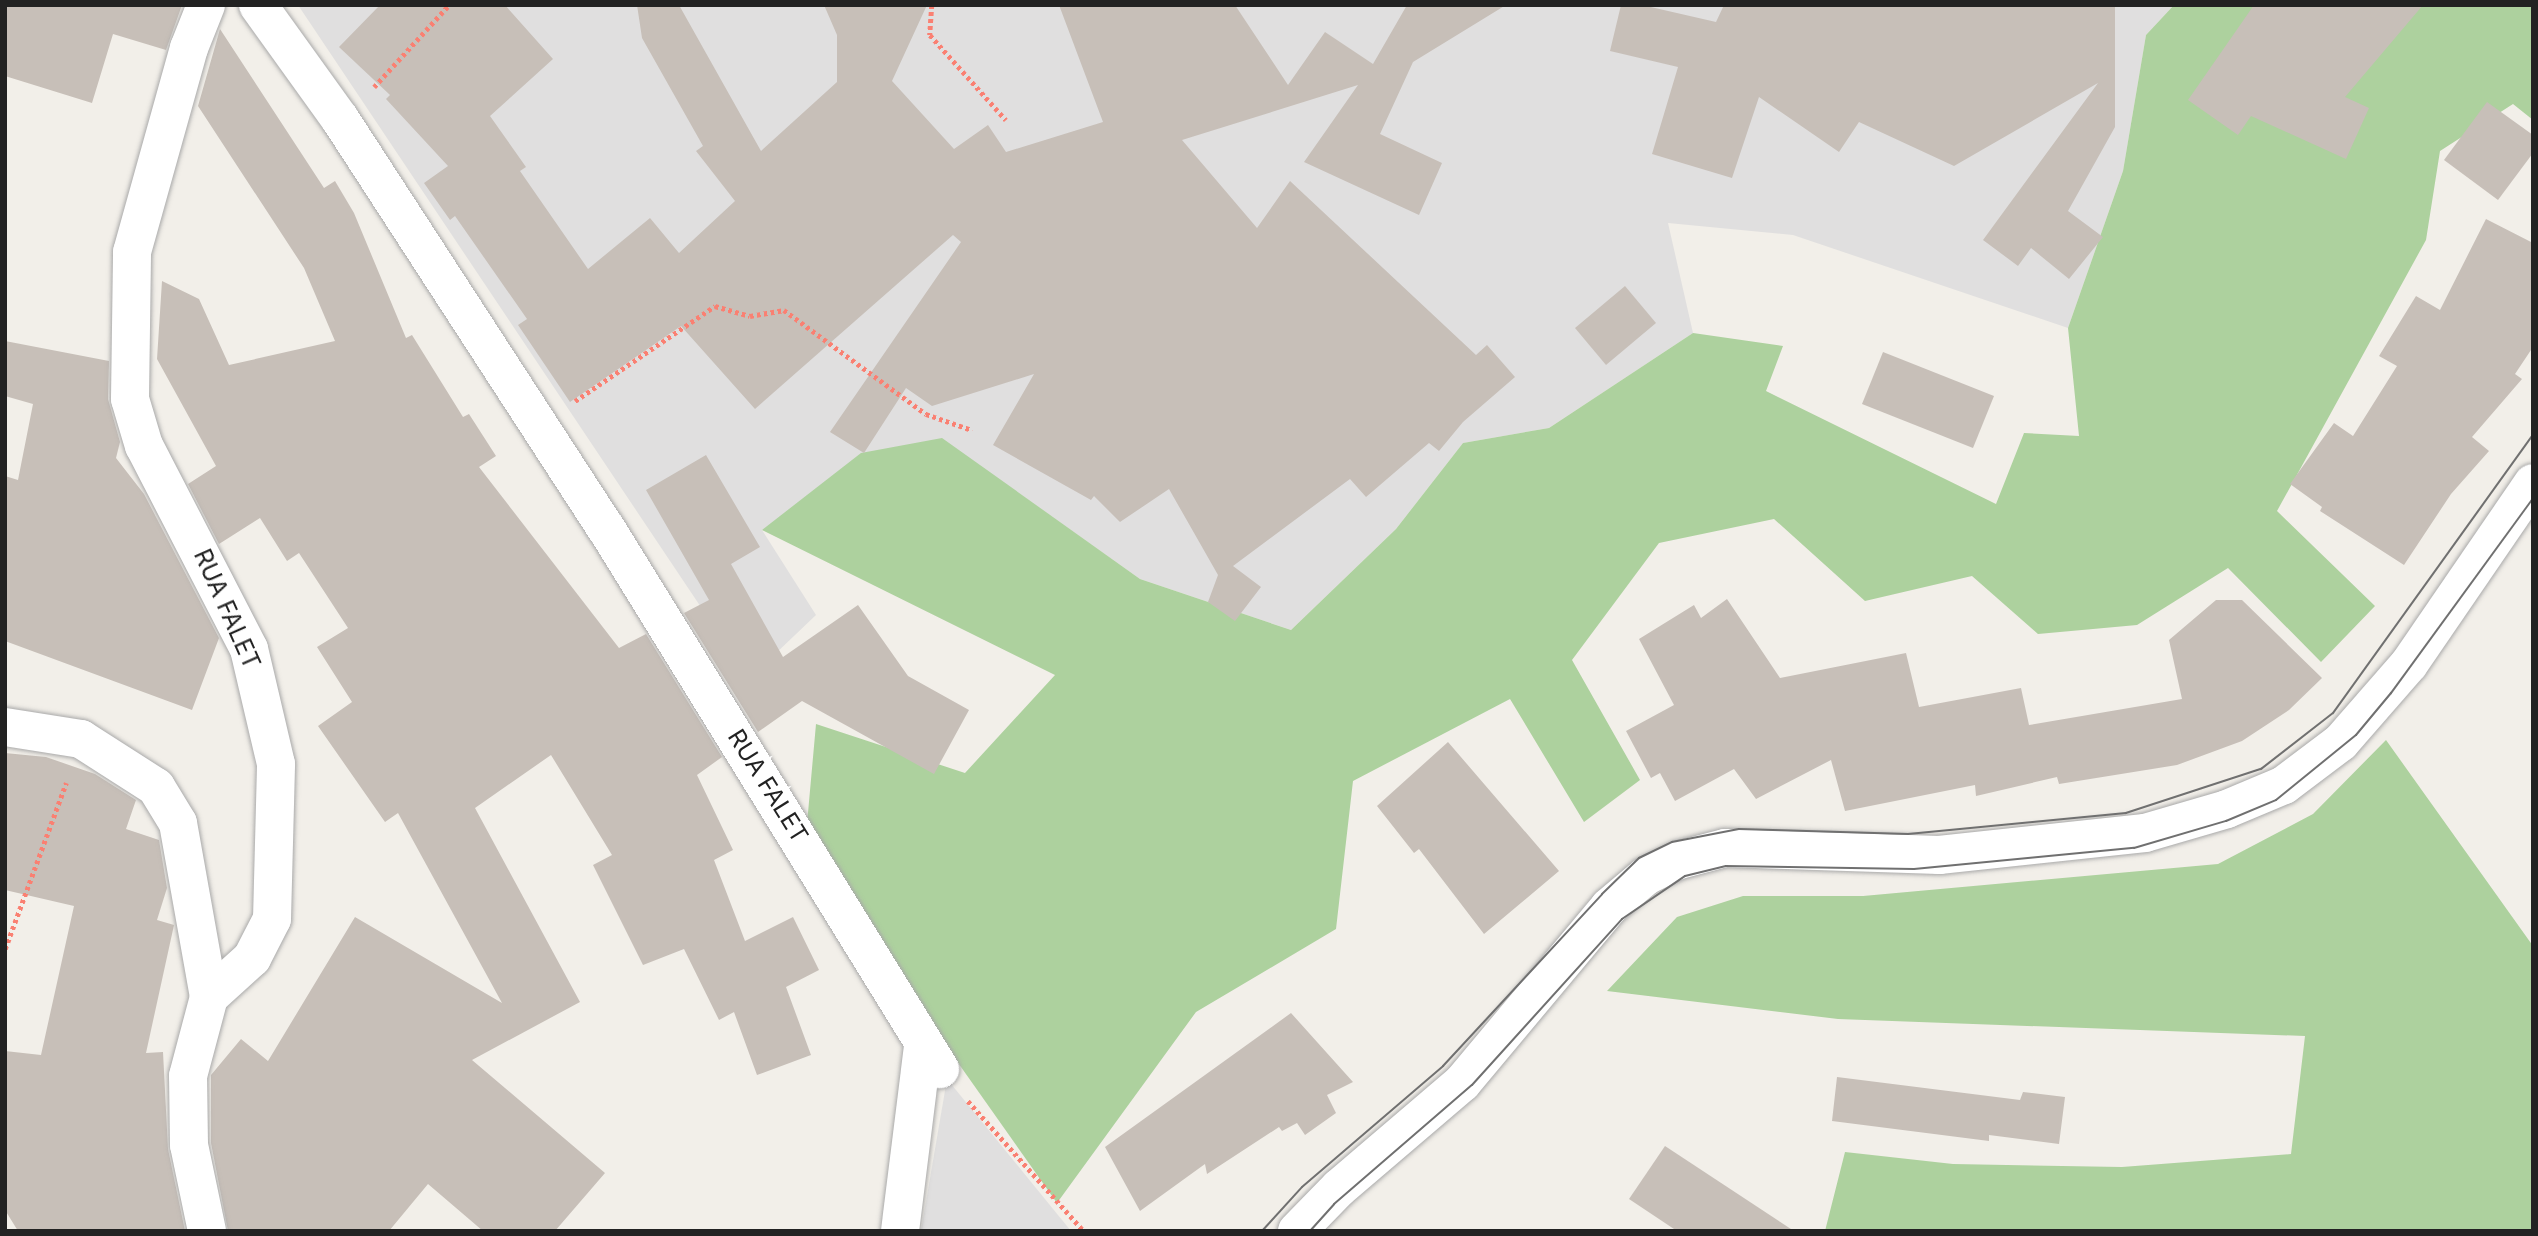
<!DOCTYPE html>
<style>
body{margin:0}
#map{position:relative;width:2538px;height:1236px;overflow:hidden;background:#f2efe9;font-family:Inter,sans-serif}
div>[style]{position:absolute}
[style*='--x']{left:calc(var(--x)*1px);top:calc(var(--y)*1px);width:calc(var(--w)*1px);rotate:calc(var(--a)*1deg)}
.residential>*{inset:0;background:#e0dfdf}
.forest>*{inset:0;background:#add19e}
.building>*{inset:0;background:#c7bfb8}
.path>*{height:4.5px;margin-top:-2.25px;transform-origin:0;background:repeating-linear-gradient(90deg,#fa8072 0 3.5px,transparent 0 7px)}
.roads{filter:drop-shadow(0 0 2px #a9a9a9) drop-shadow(0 0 2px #a9a9a9)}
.minor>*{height:38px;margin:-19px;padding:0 19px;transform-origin:19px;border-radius:19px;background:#fff}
.tram>*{height:2px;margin:-1px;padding:0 1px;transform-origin:1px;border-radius:1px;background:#707070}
span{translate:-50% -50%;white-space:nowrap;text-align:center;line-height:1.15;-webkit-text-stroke:7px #fff;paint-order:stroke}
.street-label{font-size:24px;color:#222}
.frame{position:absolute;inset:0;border:7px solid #222;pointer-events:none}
</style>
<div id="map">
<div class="residential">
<i style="clip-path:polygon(298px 5px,2174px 5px,2146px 35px,2123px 171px,2068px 328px,1793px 235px,1668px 223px,1693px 333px,1549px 428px,1463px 443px,1396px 529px,1291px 630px,1140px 579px,942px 439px,762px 530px,816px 615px,749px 679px)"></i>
<i style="clip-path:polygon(947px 1079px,1071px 1231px,921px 1231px)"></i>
</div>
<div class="forest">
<i style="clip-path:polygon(2174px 5px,2533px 5px,2533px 120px,2513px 104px,2440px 151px,2426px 240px,2277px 511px,2375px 606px,2321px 662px,2228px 568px,2137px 625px,2038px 634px,1972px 576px,1865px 601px,1774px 519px,1659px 543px,1572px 660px,1640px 780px,1584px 822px,1510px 699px,1353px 781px,1336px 929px,1196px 1012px,1057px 1203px,805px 846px,816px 724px,965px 773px,1055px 675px,762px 530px,861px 453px,942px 438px,1140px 579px,1291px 630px,1396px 529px,1463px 443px,1549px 428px,1693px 333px,1783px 346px,1766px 391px,1996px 504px,2024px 433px,2079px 436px,2068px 328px,2123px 171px,2146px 35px)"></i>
<i style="clip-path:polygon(2386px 740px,2533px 946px,2533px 1231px,1825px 1231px,1845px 1152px,1953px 1164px,2122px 1167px,2291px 1154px,2305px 1036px,1838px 1019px,1607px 991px,1677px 917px,1743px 896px,1863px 896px,2218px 864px,2313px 814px)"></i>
</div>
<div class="building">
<i style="clip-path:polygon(5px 5px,182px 5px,166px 50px,113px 34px,92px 103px,5px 76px)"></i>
<i style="clip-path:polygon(380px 5px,505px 5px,553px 59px,490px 116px,526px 167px,520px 171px,588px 269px,650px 218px,679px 253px,735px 201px,696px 151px,703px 146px,642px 38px,637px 5px,679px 5px,761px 151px,837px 82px,837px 35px,824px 5px,927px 5px,892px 81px,954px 149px,988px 125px,1006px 152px,1103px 122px,1059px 5px,1235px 5px,1288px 85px,1325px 32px,1373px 64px,1407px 5px,1506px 5px,1413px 62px,1380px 134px,1442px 163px,1419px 215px,1304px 162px,1358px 85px,1182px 140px,1257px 228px,1290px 181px,1476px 355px,1487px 345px,1515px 377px,1463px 422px,1439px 451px,1429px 443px,1366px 497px,1350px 479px,1233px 566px,1261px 587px,1235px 621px,1208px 602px,1218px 575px,1169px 489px,1120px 522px,1094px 496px,1091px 500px,993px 445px,1034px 374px,932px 406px,906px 388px,864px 453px,830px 432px,961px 242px,953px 235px,755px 409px,681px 326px,570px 402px,518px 325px,527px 319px,455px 216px,450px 220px,424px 183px,448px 166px,386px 99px,390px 95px,339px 47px)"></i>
<i style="clip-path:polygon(1621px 5px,1642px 5px,1716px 22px,1724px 5px,2115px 7px,2115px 127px,2068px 211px,2103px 237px,2069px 279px,2031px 248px,2018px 266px,1983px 240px,2098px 83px,1954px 166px,1859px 122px,1839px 152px,1759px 97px,1732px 178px,1652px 154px,1678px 67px,1610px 51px)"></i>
<i style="clip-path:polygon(2254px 5px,2423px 5px,2345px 97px,2369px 108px,2346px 159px,2251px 116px,2238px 135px,2188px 100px)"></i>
<i style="clip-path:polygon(220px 29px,324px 188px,335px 181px,354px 213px,406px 338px,412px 335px,463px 417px,469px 414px,496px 456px,479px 467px,619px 648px,646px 634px,722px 757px,697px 775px,733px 850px,714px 860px,745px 941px,793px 917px,819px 970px,786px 987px,811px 1055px,757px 1075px,734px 1012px,719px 1020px,684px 949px,643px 965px,593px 865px,612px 855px,551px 755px,475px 808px,580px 1002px,472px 1060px,605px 1173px,555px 1231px,483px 1231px,428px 1184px,389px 1231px,228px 1231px,211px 1143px,211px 1075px,241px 1039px,268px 1061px,355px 917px,502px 1003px,398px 813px,385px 822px,318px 726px,352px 702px,317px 647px,348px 628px,299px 553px,287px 561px,260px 518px,219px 544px,188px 484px,216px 466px,157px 359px,162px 281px,199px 299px,229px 365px,335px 341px,304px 268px,198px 106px)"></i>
<i style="clip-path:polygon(2487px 102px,2533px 135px,2533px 153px,2498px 200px,2444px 160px)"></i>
<i style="clip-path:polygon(2486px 219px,2533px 243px,2533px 347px,2515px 374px,2522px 379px,2472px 437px,2489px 451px,2451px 494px,2404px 565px,2320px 511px,2322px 507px,2290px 484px,2334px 423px,2353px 436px,2397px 366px,2379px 356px,2416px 296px,2440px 310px)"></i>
<i style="clip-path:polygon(1625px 286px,1656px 323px,1606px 365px,1575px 328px)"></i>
<i style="clip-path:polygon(5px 341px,109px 361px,108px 399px,120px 442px,116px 458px,144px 494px,219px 638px,192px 710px,5px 641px,5px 476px,18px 480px,33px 404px,5px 396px)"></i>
<i style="clip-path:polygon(1883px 352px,1994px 396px,1973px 448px,1862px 404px)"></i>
<i style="clip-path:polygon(706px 455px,760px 547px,731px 564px,783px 657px,858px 605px,908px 676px,969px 710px,934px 774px,802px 701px,758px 732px,684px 613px,709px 600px,646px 490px)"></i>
<i style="clip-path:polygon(1727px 599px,1780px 678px,1906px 653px,1919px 707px,2021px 688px,2029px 725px,2182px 699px,2169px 640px,2216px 600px,2242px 600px,2322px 678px,2289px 710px,2242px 741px,2177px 765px,2059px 784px,2057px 777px,1976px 796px,1975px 785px,1845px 811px,1831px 760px,1756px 799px,1734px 769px,1675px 801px,1660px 773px,1651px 778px,1626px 731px,1674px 705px,1639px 639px,1694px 605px,1701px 618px)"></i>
<i style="clip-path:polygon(1448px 742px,1559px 871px,1484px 934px,1419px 849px,1414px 853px,1377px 806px)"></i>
<i style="clip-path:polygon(5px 753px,46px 757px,95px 774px,136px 800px,126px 829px,159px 840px,167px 888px,157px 920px,174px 925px,146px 1053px,163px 1052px,168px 1149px,185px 1231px,18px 1231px,5px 1210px,5px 1051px,41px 1055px,74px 906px,5px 890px)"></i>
<i style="clip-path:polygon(1291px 1013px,1353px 1082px,1327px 1095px,1336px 1113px,1305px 1135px,1297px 1123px,1282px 1131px,1279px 1127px,1207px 1174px,1205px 1164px,1140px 1211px,1105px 1147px)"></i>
<i style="clip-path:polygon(1837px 1077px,2020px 1100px,2023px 1092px,2065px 1097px,2059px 1144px,1989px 1135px,1989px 1141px,1832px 1121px)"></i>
<i style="clip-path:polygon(1665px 1146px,1794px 1231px,1677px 1231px,1629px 1199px)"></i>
</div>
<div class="path">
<i style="--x:932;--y:5;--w:30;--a:94"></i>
<i style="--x:930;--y:35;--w:114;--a:48.2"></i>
<i style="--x:374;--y:87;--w:111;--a:-47.6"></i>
<i style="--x:575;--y:401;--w:169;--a:-34.2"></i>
<i style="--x:715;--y:306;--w:36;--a:16"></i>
<i style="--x:750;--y:316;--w:35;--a:-10"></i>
<i style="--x:784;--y:310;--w:176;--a:36.2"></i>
<i style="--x:926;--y:414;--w:49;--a:19.2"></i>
<i style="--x:5;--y:949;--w:177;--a:-69.8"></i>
<i style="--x:968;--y:1101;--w:174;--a:48.3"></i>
</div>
<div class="roads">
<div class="minor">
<i style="--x:258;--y:5;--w:140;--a:54.3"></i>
<i style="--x:340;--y:119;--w:488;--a:57"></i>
<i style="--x:606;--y:528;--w:636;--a:58.31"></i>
<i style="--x:5;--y:727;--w:77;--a:9"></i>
<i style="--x:81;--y:739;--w:89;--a:32.6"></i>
<i style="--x:156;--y:787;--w:42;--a:58.6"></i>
<i style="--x:178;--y:823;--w:177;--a:79.9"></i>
<i style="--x:209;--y:997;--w:58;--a:-42.2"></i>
<i style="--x:252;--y:958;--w:44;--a:-62.9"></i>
<i style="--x:272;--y:919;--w:155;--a:-88.5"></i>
<i style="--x:276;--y:764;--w:118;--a:-103.2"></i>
<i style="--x:249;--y:649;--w:229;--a:-117.3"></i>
<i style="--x:144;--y:446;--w:49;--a:-106.6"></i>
<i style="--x:130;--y:399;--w:147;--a:-89.2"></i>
<i style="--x:132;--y:252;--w:212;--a:-74.4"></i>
<i style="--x:189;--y:48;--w:46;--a:-68.4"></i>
<i style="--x:207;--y:1231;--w:88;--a:-101.8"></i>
<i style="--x:189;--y:1145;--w:69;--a:-90.8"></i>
<i style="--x:188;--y:1076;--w:82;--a:-75.1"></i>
<i style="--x:900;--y:1231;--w:186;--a:-82.9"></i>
<i style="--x:1297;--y:1231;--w:60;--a:-45.7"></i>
<i style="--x:1339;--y:1188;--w:162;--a:-40.5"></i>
<i style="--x:1462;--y:1083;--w:229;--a:-50.1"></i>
<i style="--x:1609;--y:907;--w:48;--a:-40"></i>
<i style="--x:1646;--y:876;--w:37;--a:-26"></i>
<i style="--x:1679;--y:860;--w:48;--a:-14.6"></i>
<i style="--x:1725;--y:848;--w:214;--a:1.9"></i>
<i style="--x:1939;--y:855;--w:207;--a:-6.1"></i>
<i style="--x:2145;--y:833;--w:85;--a:-16.3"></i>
<i style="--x:2227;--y:809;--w:62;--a:-22.8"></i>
<i style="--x:2284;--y:785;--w:71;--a:-37"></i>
<i style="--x:2341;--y:742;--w:103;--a:-48.9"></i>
<i style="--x:2409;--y:664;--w:219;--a:-55.6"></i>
</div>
</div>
<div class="tram">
<i style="--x:1262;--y:1231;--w:59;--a:-47.7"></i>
<i style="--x:1302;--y:1187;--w:186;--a:-40.6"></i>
<i style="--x:1443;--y:1066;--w:234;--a:-47.2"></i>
<i style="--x:1602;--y:894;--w:52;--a:-44.2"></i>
<i style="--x:1639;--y:858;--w:37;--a:-26"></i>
<i style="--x:1672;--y:842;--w:68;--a:-11"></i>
<i style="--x:1739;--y:829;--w:169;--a:1.7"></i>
<i style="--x:1908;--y:834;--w:219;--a:-5.5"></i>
<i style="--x:2126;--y:813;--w:142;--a:-18.1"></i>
<i style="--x:2261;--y:769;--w:91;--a:-37.9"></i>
<i style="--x:2333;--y:713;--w:342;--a:-54.3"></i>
<i style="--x:1310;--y:1231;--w:36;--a:-48"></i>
<i style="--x:1334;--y:1204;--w:182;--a:-40.8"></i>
<i style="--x:1472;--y:1085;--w:224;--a:-47.9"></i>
<i style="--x:1622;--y:919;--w:76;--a:-34.3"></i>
<i style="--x:1685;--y:876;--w:42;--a:-13.7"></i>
<i style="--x:1726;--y:866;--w:188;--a:0.9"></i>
<i style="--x:1914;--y:869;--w:221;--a:-5.5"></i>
<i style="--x:2134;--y:848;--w:96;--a:-16.4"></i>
<i style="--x:2226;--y:821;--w:54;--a:-22.8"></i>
<i style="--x:2276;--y:800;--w:103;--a:-39.1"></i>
<i style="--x:2356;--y:735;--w:55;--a:-50.2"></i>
<i style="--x:2391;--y:693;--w:241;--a:-53.9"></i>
</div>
<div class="street-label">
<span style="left:227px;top:609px;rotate:66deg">RUA FALET</span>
<span style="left:768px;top:786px;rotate:58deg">RUA FALET</span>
</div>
<div class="frame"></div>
</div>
